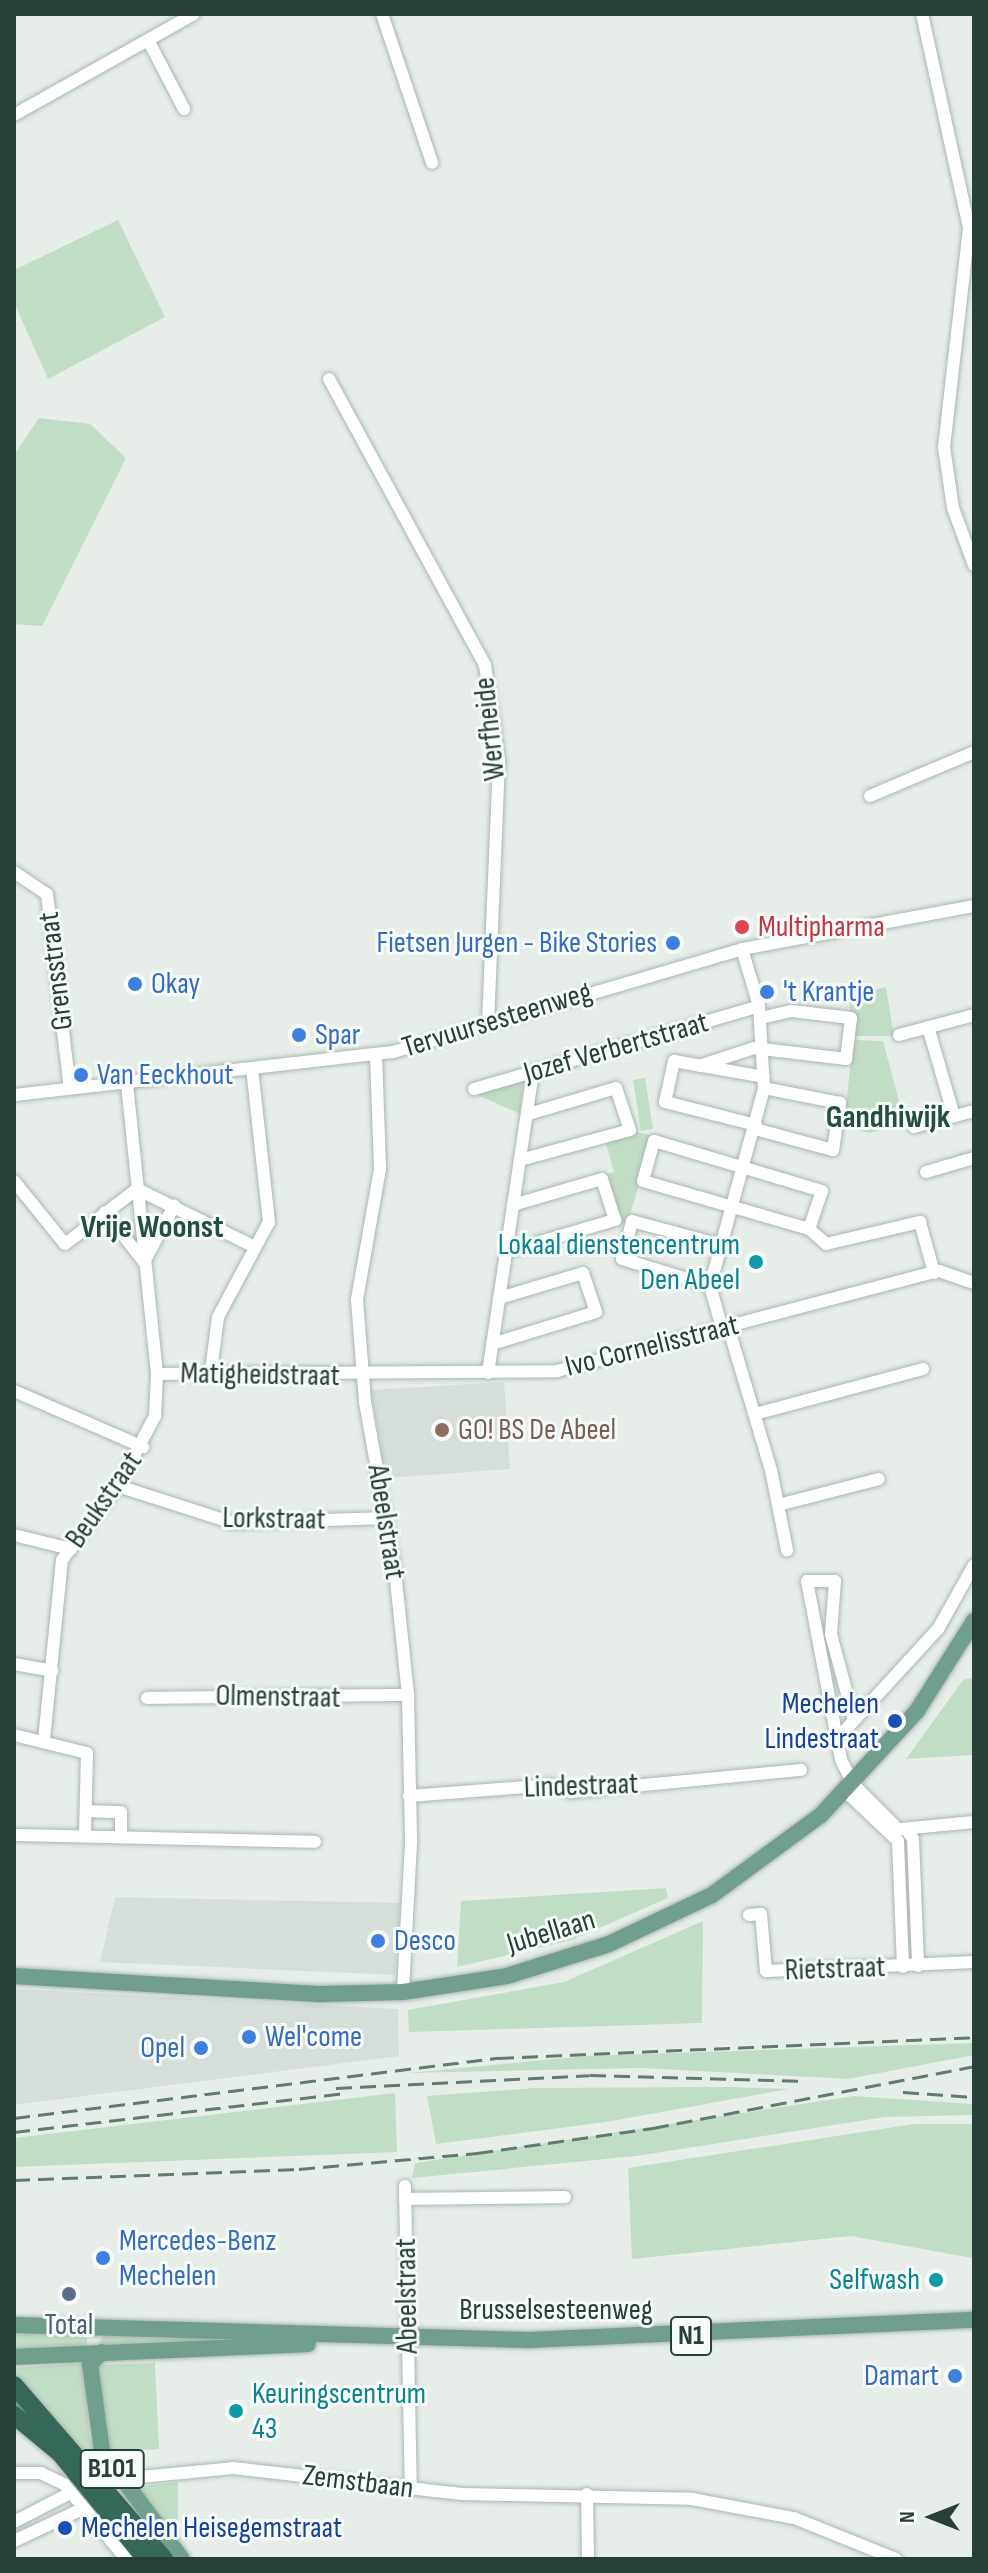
<!DOCTYPE html>
<style>
body{margin:0}
#map{position:relative;width:988px;height:2573px;overflow:hidden;background:#e7eeea;font-family:"Sofia Sans Condensed",sans-serif}
div>[style]{position:absolute}
[style*='--x']{left:calc(var(--x)*1px);top:calc(var(--y)*1px);width:calc(var(--w)*1px);rotate:calc(var(--a)*1deg)}
.built>*{inset:0;background:#d5ded9}
.green>*{inset:0;background:#c2ddc6}
.roads{filter:drop-shadow(0 0 2px #aab6b0) drop-shadow(0 0 2px #aab6b0)}
.minor>*{height:12px;margin:-6px;padding:0 6px;transform-origin:6px;border-radius:6px;background:#fff}
.major>*{height:16px;margin:-8px;padding:0 8px;transform-origin:8px;border-radius:8px;background:#709f8d}
.highway>*{height:18px;margin:-9px;padding:0 9px;transform-origin:9px;border-radius:9px;background:#356858}
.rail>*{height:3px;margin-top:-1.5px;transform-origin:0;background:repeating-linear-gradient(90deg,#627a71 0 16px,transparent 0 24px)}
.dots>*{width:22px;height:22px;translate:-50% -50%;box-sizing:border-box;border:4px solid #f7fbf9;border-radius:50%}
span{translate:-50% -50%;white-space:nowrap;text-align:center;line-height:1.15;-webkit-text-stroke:6px #f7fbf9;paint-order:stroke}
.shield-label span{padding:2px 6px;background:#f7fbf9;border:2px solid;border-radius:6px;-webkit-text-stroke-width:0}
.shield-label{font-size:28px;color:#273f36;font-weight:700}
.street-label{font-size:30px;color:#273f36}
.health-label{font-size:30px;color:#be3a42}
.left{translate:0 -50%;text-align:left}
.shop-label{font-size:30px;color:#366cbe}
.right{translate:-100% -50%;text-align:right}
.culture-label{font-size:30px;color:#0d838f}
.education-label{font-size:30px;color:#785e54}
.transit-label{font-size:30px;color:#164399}
.service-label{font-size:30px;color:#4e5e75}
.neighbourhood-label{font-size:32px;color:#244f40;font-weight:700}
.frame{position:absolute;inset:0;border:16px solid #273f36;pointer-events:none}
.north{position:absolute;left:892px;top:2477px;width:80px;height:80px;-webkit-text-stroke:6px #f7fbf9;paint-order:stroke;rotate:270deg;font-size:22px;font-weight:700;line-height:32px;text-align:center;color:#273f36}
.north::after{content:'';display:block;margin:auto;width:28px;height:36px;background:#273f36;clip-path:polygon(50% 0,100% 100%,50% 72%,0 100%)}
</style>
<div id="map">
<div class="built">
<i style="clip-path:polygon(504px 1382px,510px 1469px,386px 1478px,371px 1390px)"></i>
<i style="clip-path:polygon(115px 1897px,400px 1903px,395px 1975px,100px 1962px)"></i>
<i style="clip-path:polygon(14px 1989px,398px 2009px,399px 2056px,14px 2105px)"></i>
</div>
<div class="green">
<i style="clip-path:polygon(118px 220px,165px 317px,48px 379px,14px 302px,14px 270px)"></i>
<i style="clip-path:polygon(39px 418px,90px 424px,126px 458px,42px 626px,14px 624px,14px 455px)"></i>
<i style="clip-path:polygon(886px 987px,894px 1036px,853px 1036px,848px 996px)"></i>
<i style="clip-path:polygon(853px 1040px,883px 1041px,905px 1123px,870px 1133px,844px 1127px)"></i>
<i style="clip-path:polygon(645px 1078px,653px 1129px,641px 1131px,633px 1080px)"></i>
<i style="clip-path:polygon(522px 1081px,520px 1114px,478px 1095px)"></i>
<i style="clip-path:polygon(634px 1131px,654px 1136px,627px 1224px,620px 1222px,604px 1175px,614px 1172px,605px 1140px)"></i>
<i style="clip-path:polygon(974px 1677px,974px 1755px,906px 1759px,963px 1680px)"></i>
<i style="clip-path:polygon(666px 1888px,668px 1898px,572px 1940px,457px 1967px,461px 1901px)"></i>
<i style="clip-path:polygon(703px 1921px,702px 2023px,409px 2032px,408px 2010px,564px 1982px)"></i>
<i style="clip-path:polygon(974px 2043px,974px 2055px,848px 2079px,640px 2068px,408px 2073px,587px 2056px)"></i>
<i style="clip-path:polygon(534px 2088px,731px 2087px,789px 2089px,606px 2122px,436px 2144px,427px 2096px)"></i>
<i style="clip-path:polygon(395px 2093px,397px 2152px,14px 2167px,14px 2138px)"></i>
<i style="clip-path:polygon(854px 2096px,974px 2104px,974px 2115px,885px 2117px,636px 2156px,412px 2178px,415px 2163px)"></i>
<i style="clip-path:polygon(914px 2124px,974px 2124px,974px 2273px,972px 2258px,851px 2236px,632px 2259px,628px 2168px)"></i>
<i style="clip-path:polygon(87px 2333px,87px 2345px,80px 2348px,14px 2352px,14px 2334px)"></i>
<i style="clip-path:polygon(103px 2334px,248px 2340px,98px 2348px)"></i>
<i style="clip-path:polygon(85px 2363px,89px 2435px,105px 2475px,14px 2377px,14px 2368px)"></i>
<i style="clip-path:polygon(155px 2363px,159px 2449px,123px 2451px,124px 2469px,104px 2442px,94px 2371px,98px 2365px)"></i>
<i style="clip-path:polygon(178px 2482px,178px 2543px,133px 2487px)"></i>
</div>
<div class="roads">
<div class="minor">
<i style="--x:382;--y:14;--w:157;--a:71.4"></i>
<i style="--x:922;--y:14;--w:219;--a:77.6"></i>
<i style="--x:969;--y:228;--w:220;--a:96.5"></i>
<i style="--x:944;--y:447;--w:62;--a:81.6"></i>
<i style="--x:953;--y:508;--w:61;--a:69.8"></i>
<i style="--x:148;--y:40;--w:78;--a:62.4"></i>
<i style="--x:14;--y:115;--w:206;--a:-29.3"></i>
<i style="--x:329;--y:379;--w:326;--a:61.4"></i>
<i style="--x:485;--y:665;--w:97;--a:81.7"></i>
<i style="--x:499;--y:761;--w:262;--a:92.4"></i>
<i style="--x:870;--y:796;--w:113;--a:-22.9"></i>
<i style="--x:14;--y:872;--w:40;--a:34"></i>
<i style="--x:47;--y:894;--w:196;--a:83.3"></i>
<i style="--x:928;--y:1027;--w:93;--a:73.7"></i>
<i style="--x:899;--y:1035;--w:78;--a:-14.9"></i>
<i style="--x:376;--y:1054;--w:115;--a:88"></i>
<i style="--x:380;--y:1169;--w:133;--a:100"></i>
<i style="--x:357;--y:1300;--w:102;--a:85.5"></i>
<i style="--x:365;--y:1402;--w:172;--a:79.9"></i>
<i style="--x:395;--y:1571;--w:125;--a:84"></i>
<i style="--x:408;--y:1695;--w:148;--a:88.8"></i>
<i style="--x:411;--y:1843;--w:149;--a:93.1"></i>
<i style="--x:699;--y:1066;--w:58;--a:-18.1"></i>
<i style="--x:754;--y:1048;--w:93;--a:6.8"></i>
<i style="--x:846;--y:1059;--w:41;--a:-83"></i>
<i style="--x:851;--y:1018;--w:60;--a:-173.3"></i>
<i style="--x:791;--y:1011;--w:32;--a:167"></i>
<i style="--x:474;--y:1089;--w:297;--a:-16.2"></i>
<i style="--x:14;--y:1095;--w:381;--a:-6.5"></i>
<i style="--x:393;--y:1052;--w:364;--a:-16.4"></i>
<i style="--x:742;--y:949;--w:236;--a:-10.5"></i>
<i style="--x:756;--y:1125;--w:94;--a:-165.8"></i>
<i style="--x:665;--y:1102;--w:42;--a:-77.6"></i>
<i style="--x:674;--y:1061;--w:91;--a:10.1"></i>
<i style="--x:914;--y:1127;--w:62;--a:-14.9"></i>
<i style="--x:755;--y:1129;--w:81;--a:15.1"></i>
<i style="--x:833;--y:1150;--w:48;--a:-81.5"></i>
<i style="--x:840;--y:1103;--w:77;--a:-168.8"></i>
<i style="--x:520;--y:1160;--w:114;--a:-15.3"></i>
<i style="--x:630;--y:1130;--w:44;--a:-108.4"></i>
<i style="--x:616;--y:1088;--w:92;--a:163.5"></i>
<i style="--x:926;--y:1172;--w:50;--a:-16.3"></i>
<i style="--x:14;--y:1181;--w:81;--a:51"></i>
<i style="--x:65;--y:1244;--w:91;--a:-37.4"></i>
<i style="--x:137;--y:1189;--w:131;--a:26.2"></i>
<i style="--x:105;--y:1212;--w:63;--a:52"></i>
<i style="--x:144;--y:1262;--w:64;--a:-61.8"></i>
<i style="--x:809;--y:1229;--w:40;--a:-71.1"></i>
<i style="--x:822;--y:1191;--w:175;--a:-163.4"></i>
<i style="--x:654;--y:1141;--w:41;--a:105.4"></i>
<i style="--x:643;--y:1181;--w:173;--a:16.1"></i>
<i style="--x:809;--y:1229;--w:23;--a:41"></i>
<i style="--x:826;--y:1244;--w:97;--a:-13.2"></i>
<i style="--x:920;--y:1222;--w:53;--a:74.6"></i>
<i style="--x:506;--y:1252;--w:114;--a:-16.4"></i>
<i style="--x:615;--y:1220;--w:43;--a:-107.6"></i>
<i style="--x:602;--y:1179;--w:93;--a:163.7"></i>
<i style="--x:710;--y:1286;--w:92;--a:-162.9"></i>
<i style="--x:622;--y:1259;--w:39;--a:-75"></i>
<i style="--x:632;--y:1221;--w:92;--a:15.1"></i>
<i style="--x:728;--y:1326;--w:150;--a:73.4"></i>
<i style="--x:771;--y:1470;--w:82;--a:78.7"></i>
<i style="--x:722;--y:1328;--w:44;--a:-105.9"></i>
<i style="--x:710;--y:1286;--w:205;--a:-74.7"></i>
<i style="--x:764;--y:1088;--w:82;--a:-93.5"></i>
<i style="--x:759;--y:1006;--w:59;--a:-106.6"></i>
<i style="--x:492;--y:1344;--w:109;--a:-17.1"></i>
<i style="--x:596;--y:1312;--w:41;--a:-108.4"></i>
<i style="--x:583;--y:1273;--w:88;--a:163.4"></i>
<i style="--x:211;--y:1371;--w:54;--a:-82.6"></i>
<i style="--x:218;--y:1317;--w:108;--a:-61.8"></i>
<i style="--x:269;--y:1222;--w:155;--a:-96.3"></i>
<i style="--x:488;--y:1373;--w:305;--a:-81.5"></i>
<i style="--x:157;--y:1374;--w:400;--a:-0.4"></i>
<i style="--x:557;--y:1371;--w:395;--a:-14.7"></i>
<i style="--x:939;--y:1271;--w:37;--a:19"></i>
<i style="--x:14;--y:1391;--w:141;--a:23.5"></i>
<i style="--x:755;--y:1414;--w:174;--a:-15"></i>
<i style="--x:118;--y:1486;--w:121;--a:17.8"></i>
<i style="--x:233;--y:1523;--w:154;--a:-1.9"></i>
<i style="--x:778;--y:1505;--w:104;--a:-14.4"></i>
<i style="--x:14;--y:1535;--w:59;--a:13.8"></i>
<i style="--x:14;--y:1664;--w:39;--a:10"></i>
<i style="--x:147;--y:1698;--w:261;--a:-0.7"></i>
<i style="--x:854;--y:1720;--w:89;--a:-105"></i>
<i style="--x:831;--y:1634;--w:53;--a:-85.7"></i>
<i style="--x:835;--y:1581;--w:28;--a:180"></i>
<i style="--x:807;--y:1581;--w:182;--a:79.2"></i>
<i style="--x:841;--y:1760;--w:27;--a:63"></i>
<i style="--x:853;--y:1784;--w:64;--a:45"></i>
<i style="--x:14;--y:1735;--w:75;--a:13.9"></i>
<i style="--x:87;--y:1753;--w:80;--a:91.4"></i>
<i style="--x:838;--y:1738;--w:148;--a:-47.5"></i>
<i style="--x:938;--y:1629;--w:73;--a:-60.6"></i>
<i style="--x:44;--y:1740;--w:181;--a:-84.3"></i>
<i style="--x:62;--y:1560;--w:93;--a:-52.9"></i>
<i style="--x:118;--y:1486;--w:79;--a:-62.1"></i>
<i style="--x:155;--y:1416;--w:42;--a:-87.3"></i>
<i style="--x:157;--y:1374;--w:294;--a:-95.9"></i>
<i style="--x:845;--y:1791;--w:73;--a:43.3"></i>
<i style="--x:898;--y:1841;--w:126;--a:87.7"></i>
<i style="--x:409;--y:1796;--w:143;--a:-4.4"></i>
<i style="--x:552;--y:1785;--w:20;--a:20"></i>
<i style="--x:571;--y:1792;--w:231;--a:-5.5"></i>
<i style="--x:86;--y:1811;--w:35;--a:2"></i>
<i style="--x:121;--y:1812;--w:22;--a:90"></i>
<i style="--x:901;--y:1829;--w:73;--a:-5.5"></i>
<i style="--x:906;--y:1829;--w:12;--a:55"></i>
<i style="--x:913;--y:1839;--w:127;--a:87.7"></i>
<i style="--x:14;--y:1835;--w:301;--a:1.3"></i>
<i style="--x:749;--y:1915;--w:12;--a:-5"></i>
<i style="--x:761;--y:1914;--w:57;--a:85"></i>
<i style="--x:766;--y:1971;--w:208;--a:-2.5"></i>
<i style="--x:405;--y:2186;--w:303;--a:88.9"></i>
<i style="--x:405;--y:2199;--w:160;--a:-0.7"></i>
<i style="--x:14;--y:2473;--w:27;--a:0"></i>
<i style="--x:41;--y:2473;--w:25;--a:26"></i>
<i style="--x:64;--y:2484;--w:97;--a:50.4"></i>
<i style="--x:130;--y:2478;--w:103;--a:-5.5"></i>
<i style="--x:233;--y:2468;--w:230;--a:6.5"></i>
<i style="--x:462;--y:2494;--w:230;--a:1.2"></i>
<i style="--x:692;--y:2499;--w:104;--a:10.6"></i>
<i style="--x:794;--y:2518;--w:110;--a:21.9"></i>
<i style="--x:587;--y:2494;--w:65;--a:89.1"></i>
<i style="--x:14;--y:2522;--w:59;--a:-27.4"></i>
<i style="--x:14;--y:2541;--w:77;--a:-25.2"></i>
</div>
<div class="major">
<i style="--x:14;--y:1976;--w:308;--a:3.4"></i>
<i style="--x:321;--y:1994;--w:82;--a:-1.4"></i>
<i style="--x:403;--y:1992;--w:105;--a:-8.7"></i>
<i style="--x:507;--y:1976;--w:107;--a:-17.4"></i>
<i style="--x:609;--y:1944;--w:114;--a:-25.4"></i>
<i style="--x:712;--y:1895;--w:135;--a:-36.3"></i>
<i style="--x:821;--y:1815;--w:142;--a:-47.3"></i>
<i style="--x:917;--y:1711;--w:107;--a:-57.7"></i>
<i style="--x:14;--y:2325;--w:515;--a:1.67"></i>
<i style="--x:529;--y:2340;--w:445;--a:-2.6"></i>
<i style="--x:102;--y:2352;--w:17;--a:135"></i>
<i style="--x:90;--y:2364;--w:88;--a:82.1"></i>
<i style="--x:102;--y:2451;--w:134;--a:53.5"></i>
<i style="--x:14;--y:2357;--w:294;--a:-2.5"></i>
<i style="--x:14;--y:2402;--w:30;--a:46"></i>
</div>
<div class="highway">
<i style="--x:14;--y:2385;--w:230;--a:49.2"></i>
<i style="--x:14;--y:2415;--w:60;--a:39.6"></i>
<i style="--x:60;--y:2453;--w:136;--a:50.9"></i>
</div>
</div>
<div class="rail">
<i style="--x:336;--y:2088;--w:254;--a:-2.9"></i>
<i style="--x:590;--y:2075;--w:216;--a:1.6"></i>
<i style="--x:903;--y:2092;--w:71;--a:4"></i>
<i style="--x:14;--y:2118;--w:488;--a:-7.1"></i>
<i style="--x:498;--y:2058;--w:476;--a:-2.5"></i>
<i style="--x:14;--y:2132;--w:336;--a:-6.7"></i>
<i style="--x:14;--y:2180;--w:285;--a:-2.2"></i>
<i style="--x:299;--y:2169;--w:179;--a:-5.1"></i>
<i style="--x:477;--y:2153;--w:178;--a:-8.1"></i>
<i style="--x:653;--y:2128;--w:327;--a:-10.9"></i>
</div>
<div class="dots">
<i style="left:742px;top:927px;background:#e0444e"></i>
<i style="left:673px;top:943px;background:#3f7fe0"></i>
<i style="left:135px;top:984px;background:#3f7fe0"></i>
<i style="left:767px;top:992px;background:#3f7fe0"></i>
<i style="left:299px;top:1035px;background:#3f7fe0"></i>
<i style="left:81px;top:1075px;background:#3f7fe0"></i>
<i style="left:756px;top:1262px;background:#0f9aa8"></i>
<i style="left:442px;top:1430px;background:#8d6e63"></i>
<i style="left:895px;top:1721px;background:#1a4fb4"></i>
<i style="left:378px;top:1941px;background:#3f7fe0"></i>
<i style="left:249px;top:2037px;background:#3f7fe0"></i>
<i style="left:201px;top:2048px;background:#3f7fe0"></i>
<i style="left:103px;top:2258px;background:#3f7fe0"></i>
<i style="left:936px;top:2280px;background:#0f9aa8"></i>
<i style="left:69px;top:2294px;background:#5c6f8a"></i>
<i style="left:955px;top:2376px;background:#3f7fe0"></i>
<i style="left:236px;top:2411px;background:#0f9aa8"></i>
<i style="left:65px;top:2528px;background:#1a4fb4"></i>
</div>
<div class="shield-label">
<span style="left:691px;top:2336px">N1</span>
<span style="left:112px;top:2469px">B101</span>
</div>
<div class="street-label">
<span style="left:490px;top:729px;rotate:-96deg">Werfheide</span>
<span style="left:56px;top:971px;rotate:-97deg">Grensstraat</span>
<span style="left:497px;top:1020px;rotate:-17deg">Tervuursesteenweg</span>
<span style="left:616px;top:1048px;rotate:-16deg">Jozef Verbertstraat</span>
<span style="left:652px;top:1346px;rotate:-14deg">Ivo Cornelisstraat</span>
<span style="left:260px;top:1375px;rotate:1deg">Matigheidstraat</span>
<span style="left:104px;top:1500px;rotate:-55deg">Beukstraat</span>
<span style="left:274px;top:1519px;rotate:1deg">Lorkstraat</span>
<span style="left:386px;top:1522px;rotate:81deg">Abeelstraat</span>
<span style="left:278px;top:1697px;rotate:1deg">Olmenstraat</span>
<span style="left:581px;top:1786px;rotate:-2deg">Lindestraat</span>
<span style="left:551px;top:1932px;rotate:-17deg">Jubellaan</span>
<span style="left:835px;top:1969px;rotate:-2deg">Rietstraat</span>
<span style="left:407px;top:2296px;rotate:-91deg">Abeelstraat</span>
<span style="left:556px;top:2310px">Brusselsesteenweg</span>
<span style="left:358px;top:2482px;rotate:7deg">Zemstbaan</span>
</div>
<div class="health-label">
<span class="left" style="left:758px;top:927px">Multipharma</span>
</div>
<div class="shop-label">
<span class="right" style="left:657px;top:943px">Fietsen Jurgen - Bike Stories</span>
<span class="left" style="left:151px;top:984px">Okay</span>
<span class="left" style="left:783px;top:992px">'t Krantje</span>
<span class="left" style="left:315px;top:1035px">Spar</span>
<span class="left" style="left:97px;top:1075px">Van Eeckhout</span>
<span class="left" style="left:394px;top:1941px">Desco</span>
<span class="left" style="left:265px;top:2037px">Wel'come</span>
<span class="right" style="left:185px;top:2048px">Opel</span>
<span class="left" style="left:119px;top:2258px">Mercedes-Benz<br>Mechelen</span>
<span class="right" style="left:939px;top:2376px">Damart</span>
</div>
<div class="culture-label">
<span class="right" style="left:740px;top:1262px">Lokaal dienstencentrum<br>Den Abeel</span>
<span class="right" style="left:920px;top:2280px">Selfwash</span>
<span class="left" style="left:252px;top:2411px">Keuringscentrum<br>43</span>
</div>
<div class="education-label">
<span class="left" style="left:458px;top:1430px">GO! BS De Abeel</span>
</div>
<div class="transit-label">
<span class="right" style="left:879px;top:1721px">Mechelen<br>Lindestraat</span>
<span class="left" style="left:81px;top:2528px">Mechelen Heisegemstraat</span>
</div>
<div class="service-label">
<span style="left:69px;top:2325px">Total</span>
</div>
<div class="neighbourhood-label">
<span style="left:888px;top:1118px">Gandhiwijk</span>
<span style="left:152px;top:1228px">Vrije Woonst</span>
</div>
<div class="frame"></div>
<div class="north">N</div>
</div>
